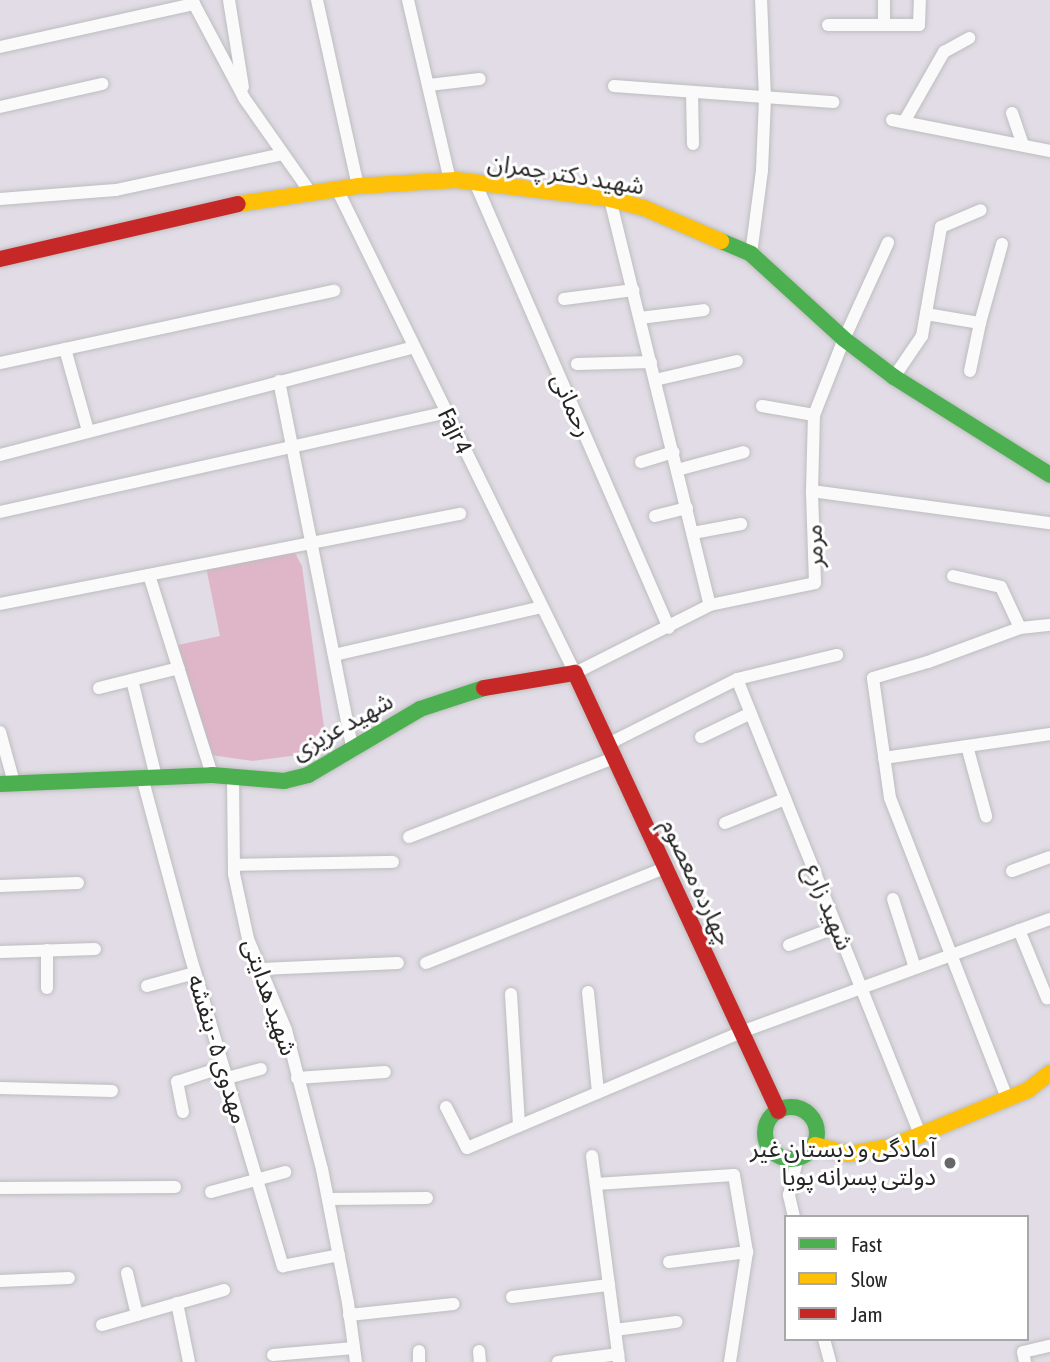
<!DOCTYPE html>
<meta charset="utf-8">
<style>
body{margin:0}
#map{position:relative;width:1050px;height:1362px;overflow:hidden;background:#e1dce5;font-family:"Asap Condensed","Noto Sans Arabic",sans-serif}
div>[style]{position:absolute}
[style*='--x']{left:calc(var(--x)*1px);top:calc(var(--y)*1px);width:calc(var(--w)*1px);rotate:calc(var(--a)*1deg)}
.green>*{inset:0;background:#dfb6c8}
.roads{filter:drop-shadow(0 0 2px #bdbdbf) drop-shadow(0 0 2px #bdbdbf)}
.street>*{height:12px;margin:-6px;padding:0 6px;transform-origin:6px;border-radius:6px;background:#fafafb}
.fast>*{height:16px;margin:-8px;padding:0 8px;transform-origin:8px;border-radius:8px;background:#4caf50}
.fast>.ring{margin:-8px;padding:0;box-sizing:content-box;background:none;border:16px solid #4caf50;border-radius:50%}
.slow>*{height:16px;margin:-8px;padding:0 8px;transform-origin:8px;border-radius:8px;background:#ffc107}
.jam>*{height:16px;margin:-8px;padding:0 8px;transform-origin:8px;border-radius:8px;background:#c62828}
.dots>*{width:19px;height:19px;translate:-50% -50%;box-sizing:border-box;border:4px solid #fff;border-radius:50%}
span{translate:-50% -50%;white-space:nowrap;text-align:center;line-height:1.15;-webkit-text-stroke:6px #fff;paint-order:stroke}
.street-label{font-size:24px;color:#262626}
.poi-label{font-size:24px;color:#262626}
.right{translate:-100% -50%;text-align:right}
.legend{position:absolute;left:784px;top:1215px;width:245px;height:126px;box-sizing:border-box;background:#fff;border:2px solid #a8a8a8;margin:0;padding:9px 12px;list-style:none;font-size:21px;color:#262626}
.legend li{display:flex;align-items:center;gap:14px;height:35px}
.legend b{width:35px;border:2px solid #a8a8a8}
</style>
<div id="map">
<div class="green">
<i style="clip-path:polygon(295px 553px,302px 566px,326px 742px,299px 755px,253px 761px,211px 755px,178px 645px,220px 636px,206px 567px)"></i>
</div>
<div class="roads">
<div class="street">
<i style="--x:192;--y:0;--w:111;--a:62"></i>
<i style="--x:244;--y:98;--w:115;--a:54.9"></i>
<i style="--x:229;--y:0;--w:88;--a:80.9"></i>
<i style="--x:317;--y:0;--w:190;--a:77.6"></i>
<i style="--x:408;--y:0;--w:185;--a:76.9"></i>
<i style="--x:884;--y:0;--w:25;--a:90"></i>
<i style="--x:828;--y:25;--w:91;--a:0"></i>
<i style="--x:919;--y:25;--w:25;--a:-88"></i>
<i style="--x:0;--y:47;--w:199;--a:-12.5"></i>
<i style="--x:429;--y:85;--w:51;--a:-6.7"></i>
<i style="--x:614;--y:86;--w:220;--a:4.2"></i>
<i style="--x:692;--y:92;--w:52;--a:88.9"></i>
<i style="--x:0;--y:107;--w:105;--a:-12.7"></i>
<i style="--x:1012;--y:113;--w:34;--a:71"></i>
<i style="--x:892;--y:120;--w:161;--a:11.1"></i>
<i style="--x:904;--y:122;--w:81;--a:-60.3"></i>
<i style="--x:944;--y:52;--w:29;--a:-29"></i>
<i style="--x:475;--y:182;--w:486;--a:66.5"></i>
<i style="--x:337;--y:189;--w:539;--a:63.82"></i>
<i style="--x:575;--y:673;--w:151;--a:-26.7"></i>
<i style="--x:710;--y:605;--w:107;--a:-11.8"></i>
<i style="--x:815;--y:583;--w:92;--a:-91.9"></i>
<i style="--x:812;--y:491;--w:240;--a:7.7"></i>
<i style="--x:0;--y:199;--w:116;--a:-4.4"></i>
<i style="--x:116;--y:190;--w:170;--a:-12.2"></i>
<i style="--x:610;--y:199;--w:418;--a:76.2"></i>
<i style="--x:751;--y:254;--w:85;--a:-82.5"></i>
<i style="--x:762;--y:170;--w:72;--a:-87.6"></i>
<i style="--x:765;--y:98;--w:98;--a:-92.3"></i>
<i style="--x:564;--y:299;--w:70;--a:-7.4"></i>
<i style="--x:926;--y:314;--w:55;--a:9.5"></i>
<i style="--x:640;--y:318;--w:64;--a:-7.1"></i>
<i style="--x:65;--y:349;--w:85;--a:74.3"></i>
<i style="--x:0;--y:363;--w:342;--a:-12.2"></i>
<i style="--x:577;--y:364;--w:74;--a:-1.5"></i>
<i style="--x:970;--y:371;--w:49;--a:-78.2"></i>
<i style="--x:980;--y:323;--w:82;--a:-74.4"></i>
<i style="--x:894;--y:377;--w:50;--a:-55.7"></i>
<i style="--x:922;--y:336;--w:111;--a:-80.1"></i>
<i style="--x:941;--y:227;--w:43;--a:-23"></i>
<i style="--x:655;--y:380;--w:84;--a:-13"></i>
<i style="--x:279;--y:381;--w:377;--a:78.7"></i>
<i style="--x:762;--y:406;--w:53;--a:9.8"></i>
<i style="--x:0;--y:455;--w:428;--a:-14.6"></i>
<i style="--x:641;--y:462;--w:34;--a:-17"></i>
<i style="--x:677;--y:470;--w:69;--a:-15"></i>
<i style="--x:812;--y:491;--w:76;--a:-88.5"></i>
<i style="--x:814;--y:415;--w:82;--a:-68.5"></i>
<i style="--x:844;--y:339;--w:106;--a:-65.4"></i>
<i style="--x:0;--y:512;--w:457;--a:-12.6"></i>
<i style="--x:655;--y:516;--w:33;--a:-14"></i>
<i style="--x:693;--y:533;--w:49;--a:-10.6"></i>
<i style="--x:149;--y:575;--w:210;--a:72.5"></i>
<i style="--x:953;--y:576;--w:49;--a:12.9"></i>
<i style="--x:1001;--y:587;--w:45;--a:65.1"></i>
<i style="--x:0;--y:604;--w:469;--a:-11.1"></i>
<i style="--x:334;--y:655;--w:213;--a:-13"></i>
<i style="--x:737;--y:679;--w:491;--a:68.1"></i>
<i style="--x:132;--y:680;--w:100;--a:76.1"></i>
<i style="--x:99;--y:688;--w:82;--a:-14"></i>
<i style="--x:0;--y:732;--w:53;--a:74.6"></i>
<i style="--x:701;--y:737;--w:55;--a:-25.6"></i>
<i style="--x:608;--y:744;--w:144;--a:-26.7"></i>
<i style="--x:737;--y:679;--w:103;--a:-13.5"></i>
<i style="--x:967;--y:746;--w:73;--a:74.8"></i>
<i style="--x:884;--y:758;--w:168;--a:-8.2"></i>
<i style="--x:142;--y:777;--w:184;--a:74.9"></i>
<i style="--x:190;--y:955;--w:325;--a:73.4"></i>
<i style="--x:283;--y:1266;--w:57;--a:-11.1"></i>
<i style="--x:233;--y:777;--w:97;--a:89.4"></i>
<i style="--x:234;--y:874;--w:66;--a:77.8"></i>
<i style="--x:248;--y:939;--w:99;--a:67.3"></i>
<i style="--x:286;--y:1030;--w:144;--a:75.5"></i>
<i style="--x:322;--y:1169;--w:136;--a:79"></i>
<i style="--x:348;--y:1303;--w:60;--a:82.3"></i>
<i style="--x:725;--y:823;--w:65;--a:-21.8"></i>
<i style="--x:409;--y:837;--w:220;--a:-21.1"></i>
<i style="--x:234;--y:865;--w:159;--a:-1.1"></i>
<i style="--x:1012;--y:871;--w:40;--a:-20.2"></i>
<i style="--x:0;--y:886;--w:78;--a:-2.2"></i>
<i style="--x:893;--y:899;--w:72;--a:72.3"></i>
<i style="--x:1019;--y:930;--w:74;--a:67.6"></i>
<i style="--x:789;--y:945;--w:51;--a:-20.6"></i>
<i style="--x:47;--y:950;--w:38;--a:90"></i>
<i style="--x:0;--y:952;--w:95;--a:-1.8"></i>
<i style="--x:426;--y:963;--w:257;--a:-21.7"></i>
<i style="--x:261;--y:969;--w:137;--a:-2.5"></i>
<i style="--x:147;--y:986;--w:50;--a:-15.2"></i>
<i style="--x:588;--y:992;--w:100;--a:84.3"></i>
<i style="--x:511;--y:994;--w:132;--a:86.5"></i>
<i style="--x:227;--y:1078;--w:35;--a:-15"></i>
<i style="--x:297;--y:1078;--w:88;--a:-3.9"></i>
<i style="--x:0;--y:1088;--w:112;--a:1.5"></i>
<i style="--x:1007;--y:1098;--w:322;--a:-111.3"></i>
<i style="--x:890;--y:798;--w:121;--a:-98.1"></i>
<i style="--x:873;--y:678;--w:57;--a:-16.2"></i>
<i style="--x:928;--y:662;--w:98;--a:-20.3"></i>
<i style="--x:1020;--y:628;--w:30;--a:-6"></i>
<i style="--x:446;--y:1107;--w:46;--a:62.9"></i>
<i style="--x:467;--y:1148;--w:298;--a:-22.9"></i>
<i style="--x:741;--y:1032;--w:329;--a:-20.1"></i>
<i style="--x:183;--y:1112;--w:31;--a:-101"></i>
<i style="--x:177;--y:1082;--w:48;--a:-18.1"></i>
<i style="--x:592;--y:1156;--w:208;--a:82.5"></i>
<i style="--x:596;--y:1184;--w:138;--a:-3.7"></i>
<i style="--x:734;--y:1175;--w:78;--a:80.4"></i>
<i style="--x:747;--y:1252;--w:111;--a:98.8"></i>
<i style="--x:0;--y:1188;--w:175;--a:-0.3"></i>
<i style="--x:211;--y:1192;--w:77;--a:-15.1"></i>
<i style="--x:328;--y:1199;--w:99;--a:-0.6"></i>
<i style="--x:794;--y:1217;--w:23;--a:-103"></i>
<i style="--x:789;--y:1195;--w:37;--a:-77"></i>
<i style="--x:669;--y:1262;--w:79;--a:-7.3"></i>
<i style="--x:127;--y:1273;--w:43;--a:76.6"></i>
<i style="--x:0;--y:1281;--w:69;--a:-2.5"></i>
<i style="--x:512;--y:1297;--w:98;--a:-7.1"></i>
<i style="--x:177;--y:1303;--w:60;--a:78.5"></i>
<i style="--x:349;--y:1315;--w:105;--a:-6"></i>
<i style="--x:102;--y:1325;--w:127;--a:-16"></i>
<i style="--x:615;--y:1330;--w:62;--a:-7.5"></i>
<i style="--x:824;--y:1339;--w:24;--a:75"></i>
<i style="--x:419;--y:1351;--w:11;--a:90"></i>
<i style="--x:479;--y:1351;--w:11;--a:85"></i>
<i style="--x:273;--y:1355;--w:81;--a:-4.9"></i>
<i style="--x:558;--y:1362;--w:61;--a:-7.6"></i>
<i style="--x:1025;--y:1362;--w:10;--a:-101"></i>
<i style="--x:1023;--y:1352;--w:28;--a:-13"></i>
</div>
<div class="fast">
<i style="--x:721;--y:241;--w:33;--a:23"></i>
<i style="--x:751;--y:254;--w:126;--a:42.4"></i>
<i style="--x:844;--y:339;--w:63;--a:37.2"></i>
<i style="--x:894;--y:377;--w:184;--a:32.1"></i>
<i style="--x:0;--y:784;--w:212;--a:-2.4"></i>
<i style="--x:212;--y:775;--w:72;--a:4.8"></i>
<i style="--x:284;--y:781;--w:25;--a:-14"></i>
<i style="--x:308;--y:775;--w:130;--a:-30.5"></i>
<i style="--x:420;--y:709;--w:67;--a:-18.2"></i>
<i class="ring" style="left:765px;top:1107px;width:36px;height:36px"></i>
</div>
<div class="slow">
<i style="--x:238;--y:204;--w:121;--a:-8.5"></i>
<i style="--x:358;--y:186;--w:98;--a:-3.5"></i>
<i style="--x:456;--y:180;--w:155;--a:7"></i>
<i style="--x:610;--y:199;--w:35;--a:15"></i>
<i style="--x:644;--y:208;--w:84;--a:23.2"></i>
<i style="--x:815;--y:1145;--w:35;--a:15"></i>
<i style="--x:849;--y:1154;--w:45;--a:-10.3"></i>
<i style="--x:893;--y:1146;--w:146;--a:-22.5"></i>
<i style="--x:1028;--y:1090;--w:28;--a:-38"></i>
</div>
<div class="jam">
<i style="--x:0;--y:259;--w:244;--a:-13"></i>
<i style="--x:484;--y:688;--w:92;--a:-9.4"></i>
<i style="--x:575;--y:673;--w:483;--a:65.1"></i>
</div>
</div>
<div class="dots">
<i style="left:950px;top:1163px;background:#676669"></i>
</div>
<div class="street-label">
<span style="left:566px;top:174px;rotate:9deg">شهید دکتر چمران</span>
<span style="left:572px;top:405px;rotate:66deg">رحمانی</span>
<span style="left:455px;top:431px;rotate:64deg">Fajr 4</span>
<span style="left:814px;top:546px;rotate:-92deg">مرمر</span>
<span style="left:342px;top:726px;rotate:-29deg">شهید عزیزی</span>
<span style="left:697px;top:882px;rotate:65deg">چهارده معصوم</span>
<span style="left:829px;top:907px;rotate:68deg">شهید زارع</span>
<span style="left:270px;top:997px;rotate:71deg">شهید هدایتی</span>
<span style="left:218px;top:1049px;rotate:73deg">مهدوی ۵ - بنفشه</span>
</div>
<div class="poi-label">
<span class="right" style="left:936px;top:1163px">آمادگی و دبستان غیر<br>دولتی پسرانه پویا</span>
</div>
<ul class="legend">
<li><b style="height:9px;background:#4caf50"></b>Fast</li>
<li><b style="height:9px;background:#ffc107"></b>Slow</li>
<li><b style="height:9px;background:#c62828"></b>Jam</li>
</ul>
</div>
